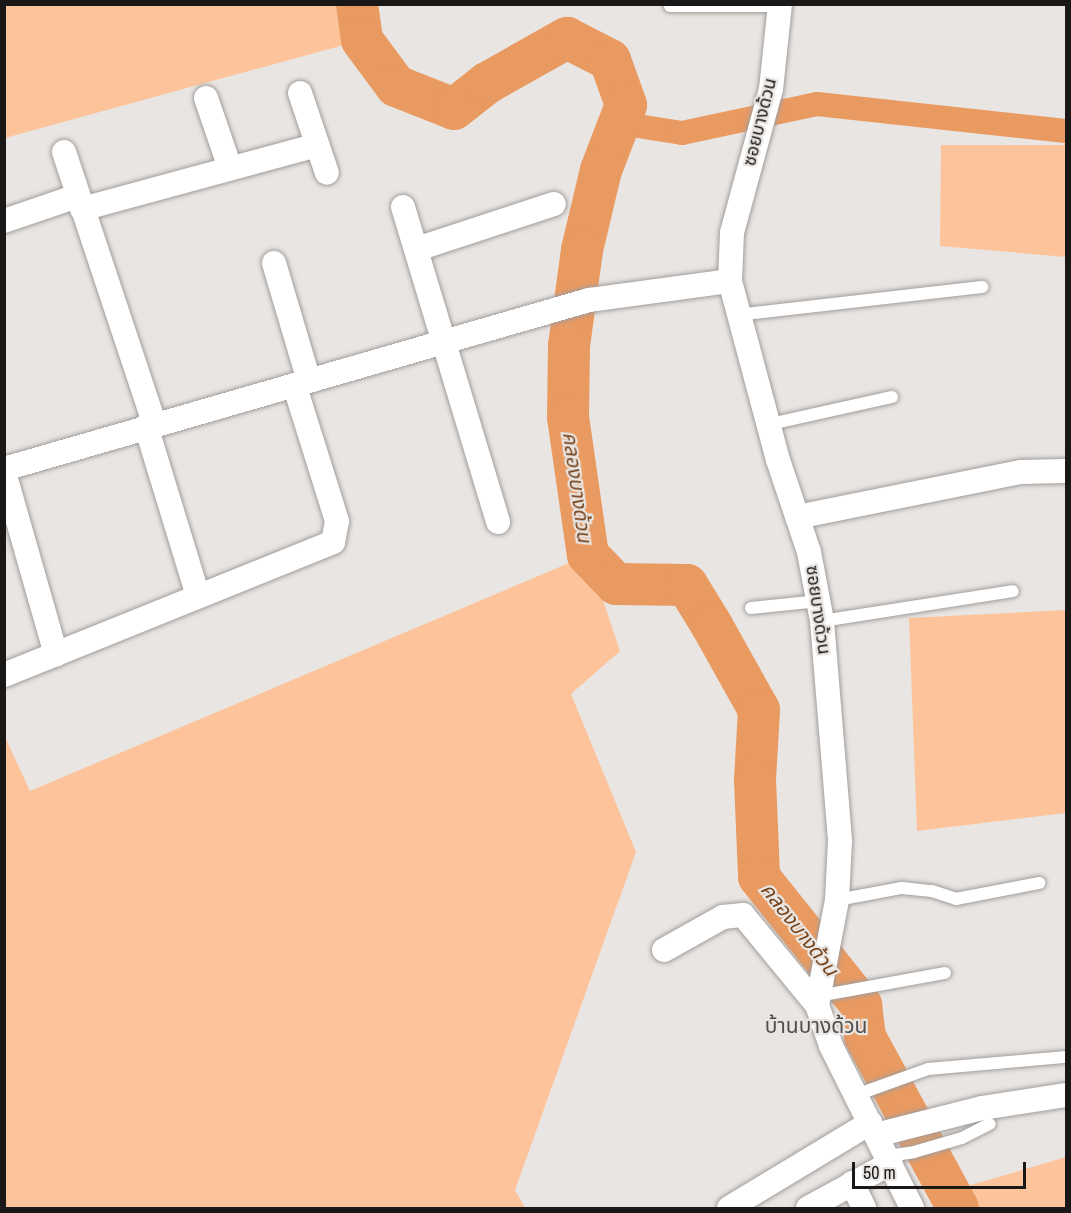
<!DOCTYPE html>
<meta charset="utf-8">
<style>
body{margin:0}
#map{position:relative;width:1071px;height:1213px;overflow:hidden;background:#e9e5e2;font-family:"Archivo Narrow","Noto Sans Thai",sans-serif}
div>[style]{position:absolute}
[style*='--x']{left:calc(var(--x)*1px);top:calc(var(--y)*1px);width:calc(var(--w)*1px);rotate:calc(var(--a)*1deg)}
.green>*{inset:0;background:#fdc49c}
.canal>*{height:24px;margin:-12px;padding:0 12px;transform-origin:12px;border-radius:12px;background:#e99a61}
.river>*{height:42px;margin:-21px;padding:0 21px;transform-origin:21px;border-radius:21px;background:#e99a61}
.roads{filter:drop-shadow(0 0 2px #a19d9b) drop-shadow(0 0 2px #a19d9b)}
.service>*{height:12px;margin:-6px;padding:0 6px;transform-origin:6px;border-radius:6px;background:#fff}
.minor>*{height:24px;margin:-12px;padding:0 12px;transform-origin:12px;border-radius:12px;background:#fff}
span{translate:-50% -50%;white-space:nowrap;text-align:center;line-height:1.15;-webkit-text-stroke:4.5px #e9e5e2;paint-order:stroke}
.street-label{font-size:18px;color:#191817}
.water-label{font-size:20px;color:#764219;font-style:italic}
.quarter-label{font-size:21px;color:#514d4b}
.frame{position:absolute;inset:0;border:6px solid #191817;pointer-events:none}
.scale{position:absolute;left:852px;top:1162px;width:174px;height:27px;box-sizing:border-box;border:3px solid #191817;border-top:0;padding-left:8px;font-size:18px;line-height:21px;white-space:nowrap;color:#191817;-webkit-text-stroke:4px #e9e5e2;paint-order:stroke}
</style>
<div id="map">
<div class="green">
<i style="clip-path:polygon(5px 4px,355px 5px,362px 40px,5px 138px)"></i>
<i style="clip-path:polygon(941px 145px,1066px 145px,1066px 257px,940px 246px)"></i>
<i style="clip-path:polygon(588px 555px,620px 651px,571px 694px,636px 852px,515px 1190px,525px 1208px,5px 1208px,5px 737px,30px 791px)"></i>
<i style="clip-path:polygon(1066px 610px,1066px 813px,917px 831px,909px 618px)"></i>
<i style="clip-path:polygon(1066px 1157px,1066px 1208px,965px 1208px,954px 1190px)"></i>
</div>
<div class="canal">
<i style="--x:619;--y:123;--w:64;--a:9"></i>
<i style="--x:682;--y:133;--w:138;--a:-12.1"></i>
<i style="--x:817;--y:104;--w:250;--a:6.2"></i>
</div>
<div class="river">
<i style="--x:357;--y:4;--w:36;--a:82"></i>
<i style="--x:362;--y:40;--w:57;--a:53.5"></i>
<i style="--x:396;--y:86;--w:62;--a:21.6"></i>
<i style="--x:454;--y:109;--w:42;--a:-38.2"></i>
<i style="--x:487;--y:83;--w:92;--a:-29.4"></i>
<i style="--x:567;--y:38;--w:48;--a:27.1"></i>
<i style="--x:610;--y:60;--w:48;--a:70.4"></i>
<i style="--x:626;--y:105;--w:70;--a:111"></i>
<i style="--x:601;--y:170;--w:82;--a:103.4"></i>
<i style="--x:582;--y:250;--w:97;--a:97.7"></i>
<i style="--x:569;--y:346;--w:71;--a:90.8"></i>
<i style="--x:568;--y:417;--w:139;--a:81.8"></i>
<i style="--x:588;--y:555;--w:40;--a:46"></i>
<i style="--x:616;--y:584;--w:71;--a:0.8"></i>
<i style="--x:687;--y:585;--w:46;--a:58.4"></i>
<i style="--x:711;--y:624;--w:98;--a:60.8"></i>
<i style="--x:759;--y:710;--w:70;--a:93.3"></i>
<i style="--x:755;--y:780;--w:97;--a:87.6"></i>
<i style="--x:759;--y:877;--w:164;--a:51.4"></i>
<i style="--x:861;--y:1005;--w:32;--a:83"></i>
<i style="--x:865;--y:1037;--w:195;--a:61.5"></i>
</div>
<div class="roads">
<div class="service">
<i style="--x:670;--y:6;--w:110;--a:0"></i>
<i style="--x:736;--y:315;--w:248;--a:-6.5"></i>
<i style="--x:770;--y:424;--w:125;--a:-12.5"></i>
<i style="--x:751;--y:608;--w:68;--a:-5.9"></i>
<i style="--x:822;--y:621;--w:193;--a:-8.9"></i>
<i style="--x:837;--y:900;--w:66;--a:-10.5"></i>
<i style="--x:902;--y:888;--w:30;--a:6"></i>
<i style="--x:932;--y:891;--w:25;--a:18"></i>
<i style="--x:956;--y:899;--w:85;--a:-10.9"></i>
<i style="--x:818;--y:996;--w:129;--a:-10.3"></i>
<i style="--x:856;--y:1095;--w:77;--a:-19.9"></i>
<i style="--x:928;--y:1069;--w:139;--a:-5"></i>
<i style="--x:887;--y:1156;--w:27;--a:-8"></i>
<i style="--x:914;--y:1152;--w:50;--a:-16.3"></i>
<i style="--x:962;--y:1138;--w:31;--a:-27"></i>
</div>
<div class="minor">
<i style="--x:780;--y:4;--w:85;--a:96"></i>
<i style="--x:771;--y:89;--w:149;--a:105.2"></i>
<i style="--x:732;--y:233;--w:48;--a:92.4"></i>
<i style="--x:730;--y:281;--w:185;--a:75"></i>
<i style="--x:778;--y:460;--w:97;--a:71.4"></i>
<i style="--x:809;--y:552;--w:70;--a:79.3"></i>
<i style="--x:822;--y:621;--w:221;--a:85.3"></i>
<i style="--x:840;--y:841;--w:59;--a:92.9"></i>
<i style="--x:837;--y:900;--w:107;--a:100.8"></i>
<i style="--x:817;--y:1005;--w:43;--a:71.1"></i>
<i style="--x:831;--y:1046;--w:181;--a:63.4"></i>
<i style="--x:300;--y:93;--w:84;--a:71.4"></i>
<i style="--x:206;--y:98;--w:74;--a:71.1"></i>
<i style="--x:64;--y:152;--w:286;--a:71.6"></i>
<i style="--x:403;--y:207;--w:329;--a:73.2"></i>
<i style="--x:82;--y:209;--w:244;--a:-15.2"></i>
<i style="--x:4;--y:221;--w:77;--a:-18.9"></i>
<i style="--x:417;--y:249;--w:144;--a:-18.2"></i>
<i style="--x:274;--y:263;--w:123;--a:73.5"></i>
<i style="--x:146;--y:426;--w:178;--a:73"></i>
<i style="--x:4;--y:469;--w:609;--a:-16.11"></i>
<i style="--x:589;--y:300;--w:142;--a:-7.7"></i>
<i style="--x:4;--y:472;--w:190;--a:74.1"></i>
<i style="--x:797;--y:517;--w:228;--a:-11.4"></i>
<i style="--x:1021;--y:472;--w:45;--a:-1.3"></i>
<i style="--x:4;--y:675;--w:355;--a:-22"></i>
<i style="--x:333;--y:542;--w:21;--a:-79"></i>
<i style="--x:337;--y:521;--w:140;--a:-107.4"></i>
<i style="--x:664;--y:950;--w:68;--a:-29.2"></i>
<i style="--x:723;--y:917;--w:20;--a:-6"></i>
<i style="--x:743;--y:915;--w:117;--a:50.6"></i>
<i style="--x:876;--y:1135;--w:109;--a:-14.3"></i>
<i style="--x:982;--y:1108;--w:85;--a:-8.8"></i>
<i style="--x:852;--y:1183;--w:28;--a:64"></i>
<i style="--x:729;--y:1208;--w:165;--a:-31.1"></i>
<i style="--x:808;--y:1208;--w:94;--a:-28.5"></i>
</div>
</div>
<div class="street-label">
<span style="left:760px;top:122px;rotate:-76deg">ซอยบางด้วน</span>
<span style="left:818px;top:610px;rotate:82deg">ซอยบางด้วน</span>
</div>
<div class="water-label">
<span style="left:578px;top:487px;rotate:82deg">คลองบางด้วน</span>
<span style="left:800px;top:929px;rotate:52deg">คลองบางด้วน</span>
</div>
<div class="quarter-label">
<span style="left:816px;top:1026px">บ้านบางด้วน</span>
</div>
<div class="frame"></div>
<div class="scale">50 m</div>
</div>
